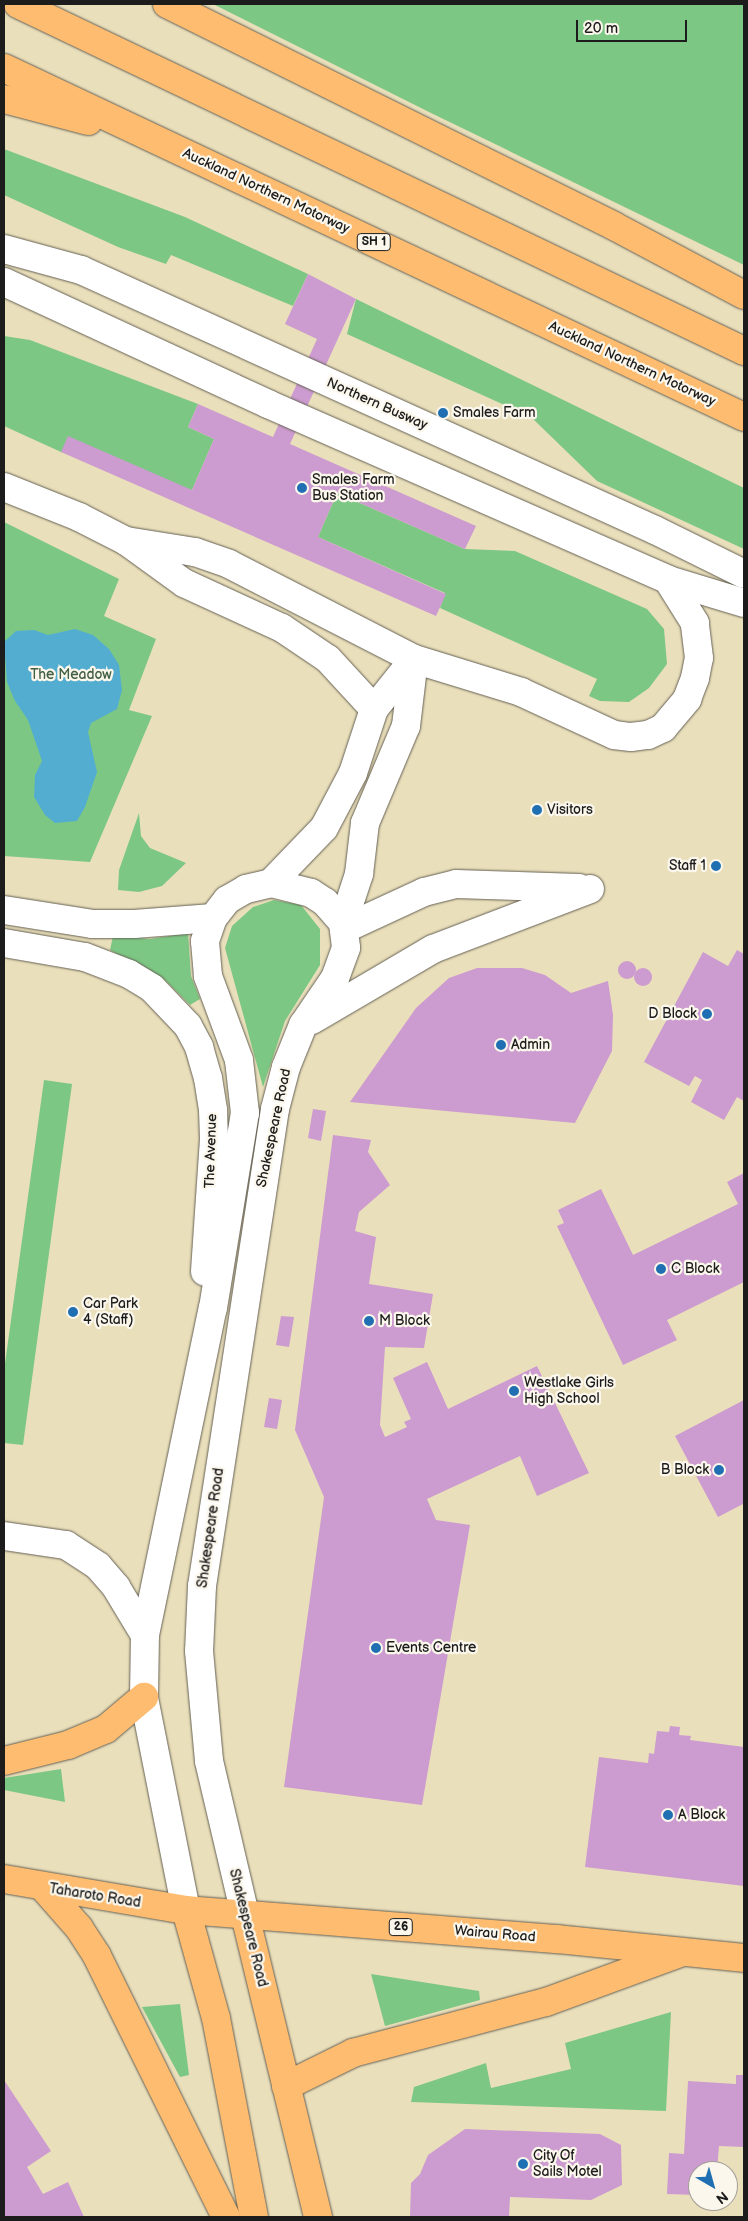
<!DOCTYPE html>
<style>
body{margin:0}
#map{position:relative;width:748px;height:2221px;overflow:hidden;background:#eadfbb;font-family:"Balsamiq Sans",sans-serif}
div>[style]{position:absolute}
[style*='--x']{left:calc(var(--x)*1px);top:calc(var(--y)*1px);width:calc(var(--w)*1px);rotate:calc(var(--a)*1deg)}
.green>*{inset:0;background:#7dc784}
.water>*{inset:0;background:#53add1}
.building>*{inset:0;background:#cc9bcf}
.round{border-radius:50%}
.roads{filter:drop-shadow(0 0 1px #646054) drop-shadow(0 0 1px #646054)}
.minor>*{height:28px;margin:-14px;padding:0 14px;transform-origin:14px;border-radius:14px;background:#fff}
.major>*{height:28px;margin:-14px;padding:0 14px;transform-origin:14px;border-radius:14px;background:#fdbc70}
.highway>*{height:28px;margin:-14px;padding:0 14px;transform-origin:14px;border-radius:14px;background:#fdbc70}
.dots>*{width:14px;height:14px;translate:-50% -50%;box-sizing:border-box;border:2px solid #fbf7ec;border-radius:50%}
span{translate:-50% -50%;white-space:nowrap;text-align:center;line-height:1.15;-webkit-text-stroke:4.5px #fbf7ec;paint-order:stroke}
.shield-label span{padding:1px 4px;background:#fbf7ec;border:1px solid;border-radius:4px;-webkit-text-stroke-width:0}
.shield-label{font-size:12px;color:#1c1c1c;font-weight:700}
.street-label{font-size:14px;color:#1c1c1c}
.poi-label{font-size:14px;color:#1c1c1c}
.left{translate:0 -50%;text-align:left}
.right{translate:-100% -50%;text-align:right}
.park-label{font-size:14px;color:#436046}
.frame{position:absolute;inset:0;border:5px solid #1c1c1c;pointer-events:none}
.north{position:absolute;left:688px;top:2161px;width:50px;height:50px;box-sizing:border-box;background:#fbf7ec;border:1px solid #a29f99;border-radius:50%;rotate:142deg;font-size:14px;font-weight:700;line-height:20px;text-align:center;color:#1c1c1c}
.north::after{content:'';display:block;margin:auto;width:18px;height:22px;background:#1f6fb2;clip-path:polygon(50% 0,100% 100%,50% 72%,0 100%)}
.scale{position:absolute;left:576px;top:20px;width:111px;height:22px;box-sizing:border-box;border:2px solid #1c1c1c;border-top:0;padding-left:6px;font-size:15px;line-height:18px;white-space:nowrap;color:#1c1c1c;-webkit-text-stroke:4px #fbf7ec;paint-order:stroke}
</style>
<div id="map">
<div class="green">
<i style="clip-path:polygon(213px 4px,744px 4px,744px 265px,431px 113px)"></i>
<i style="clip-path:polygon(4px 149px,185px 217px,308px 274px,293px 306px,171px 255px,166px 264px,118px 247px,4px 195px)"></i>
<i style="clip-path:polygon(356px 299px,744px 488px,744px 549px,597px 481px,531px 417px,347px 334px)"></i>
<i style="clip-path:polygon(4px 336px,30px 340px,198px 404px,188px 427px,214px 439px,192px 490px,61px 452px,4px 426px)"></i>
<i style="clip-path:polygon(337px 493px,465px 549px,515px 551px,647px 609px,664px 629px,667px 664px,649px 688px,629px 702px,600px 701px,589px 696px,597px 679px,440px 608px,445px 593px,318px 537px)"></i>
<i style="clip-path:polygon(4px 522px,119px 579px,104px 616px,156px 639px,129px 710px,152px 716px,90px 862px,4px 856px)"></i>
<i style="clip-path:polygon(139px 813px,141px 836px,150px 848px,186px 863px,162px 886px,139px 892px,118px 890px,119px 870px)"></i>
<i style="clip-path:polygon(274px 900px,301px 905px,320px 929px,320px 965px,285px 1021px,263px 1087px,225px 948px,232px 926px,253px 907px)"></i>
<i style="clip-path:polygon(188px 933px,191px 976px,200px 999px,190px 1005px,165px 980px,110px 950px,113px 936px,150px 939px)"></i>
<i style="clip-path:polygon(44px 1080px,72px 1084px,23px 1445px,4px 1443px,4px 1371px)"></i>
<i style="clip-path:polygon(61px 1769px,65px 1802px,4px 1790px,4px 1778px)"></i>
<i style="clip-path:polygon(371px 1974px,479px 1991px,480px 2000px,385px 2026px)"></i>
<i style="clip-path:polygon(180px 2004px,189px 2075px,180px 2077px,142px 2007px)"></i>
<i style="clip-path:polygon(671px 2012px,666px 2111px,411px 2102px,414px 2087px,486px 2063px,491px 2088px,571px 2069px,565px 2043px)"></i>
</div>
<div class="water">
<i style="clip-path:polygon(75px 629px,93px 635px,109px 649px,119px 665px,122px 690px,117px 709px,91px 723px,88px 732px,97px 772px,85px 807px,77px 821px,55px 823px,45px 815px,34px 797px,35px 775px,42px 761px,28px 720px,15px 701px,7px 682px,4px 642px,16px 631px,34px 630px,48px 635px)"></i>
</div>
<div class="building">
<i style="clip-path:polygon(308px 274px,356px 299px,290px 444px,476px 526px,465px 549px,337px 493px,318px 537px,446px 594px,436px 616px,61px 452px,68px 436px,192px 490px,214px 439px,188px 427px,198px 404px,273px 437px,317px 339px,285px 324px)"></i>
<i style="clip-path:polygon(737px 950px,744px 954px,744px 1101px,737px 1097px,724px 1120px,691px 1102px,702px 1080px,695px 1076px,689px 1086px,644px 1062px,703px 952px,728px 966px)"></i>
<i class="round" style="left:618px;top:961px;width:18px;height:18px"></i>
<i class="round" style="left:634px;top:968px;width:18px;height:18px"></i>
<i style="clip-path:polygon(477px 968px,522px 968px,545px 975px,571px 993px,608px 981px,613px 1015px,612px 1051px,575px 1123px,350px 1102px,416px 1008px,449px 978px)"></i>
<i style="clip-path:polygon(313px 1109px,326px 1111px,321px 1141px,308px 1138px)"></i>
<i style="clip-path:polygon(333px 1135px,371px 1140px,368px 1152px,390px 1185px,359px 1212px,355px 1231px,376px 1237px,369px 1284px,433px 1294px,424px 1348px,385px 1347px,380px 1425px,385px 1437px,407px 1427px,404px 1422px,411px 1419px,393px 1378px,427px 1362px,448px 1409px,537px 1366px,589px 1473px,537px 1496px,520px 1456px,427px 1499px,436px 1520px,470px 1525px,422px 1805px,284px 1787px,324px 1497px,295px 1430px)"></i>
<i style="clip-path:polygon(744px 1173px,744px 1282px,667px 1320px,677px 1340px,623px 1365px,557px 1226px,564px 1223px,558px 1210px,601px 1189px,633px 1255px,738px 1204px,727px 1182px)"></i>
<i style="clip-path:polygon(281px 1316px,294px 1317px,289px 1347px,276px 1345px)"></i>
<i style="clip-path:polygon(269px 1398px,282px 1400px,277px 1429px,264px 1427px)"></i>
<i style="clip-path:polygon(744px 1400px,744px 1507px,743px 1504px,718px 1517px,675px 1436px)"></i>
<i style="clip-path:polygon(670px 1726px,680px 1727px,679px 1735px,691px 1736px,690px 1740px,744px 1747px,744px 1886px,585px 1867px,599px 1757px,648px 1763px,649px 1753px,654px 1754px,657px 1731px,669px 1732px)"></i>
<i style="clip-path:polygon(736px 2075px,744px 2075px,744px 2147px,719px 2146px,717px 2171px,698px 2171px,698px 2195px,667px 2194px,669px 2153px,684px 2154px,688px 2081px,736px 2084px)"></i>
<i style="clip-path:polygon(4px 2080px,51px 2151px,27px 2167px,43px 2194px,68px 2182px,84px 2217px,4px 2217px)"></i>
<i style="clip-path:polygon(465px 2129px,600px 2134px,621px 2145px,622px 2185px,591px 2200px,510px 2197px,509px 2217px,410px 2217px,411px 2183px,420px 2174px,428px 2155px)"></i>
</div>
<div class="roads">
<div class="minor">
<i style="--x:4;--y:249;--w:80;--a:15.3"></i>
<i style="--x:81;--y:270;--w:630;--a:24.37"></i>
<i style="--x:655;--y:530;--w:99;--a:26.3"></i>
<i style="--x:4;--y:282;--w:291;--a:24.8"></i>
<i style="--x:268;--y:404;--w:437;--a:23.7"></i>
<i style="--x:668;--y:580;--w:79;--a:16.8"></i>
<i style="--x:4;--y:487;--w:81;--a:21.8"></i>
<i style="--x:79;--y:517;--w:53;--a:27.1"></i>
<i style="--x:126;--y:541;--w:72;--a:35.9"></i>
<i style="--x:184;--y:583;--w:108;--a:24.7"></i>
<i style="--x:282;--y:628;--w:55;--a:34"></i>
<i style="--x:328;--y:659;--w:68;--a:47.4"></i>
<i style="--x:126;--y:541;--w:70;--a:9.1"></i>
<i style="--x:195;--y:552;--w:36;--a:19"></i>
<i style="--x:229;--y:564;--w:208;--a:27.2"></i>
<i style="--x:414;--y:659;--w:112;--a:17.1"></i>
<i style="--x:521;--y:692;--w:102;--a:24.8"></i>
<i style="--x:614;--y:735;--w:17;--a:7"></i>
<i style="--x:631;--y:737;--w:17;--a:-7"></i>
<i style="--x:648;--y:735;--w:17;--a:-25"></i>
<i style="--x:663;--y:728;--w:38;--a:-50"></i>
<i style="--x:687;--y:699;--w:22;--a:-69"></i>
<i style="--x:695;--y:678;--w:20;--a:-79"></i>
<i style="--x:699;--y:658;--w:35;--a:-97"></i>
<i style="--x:695;--y:623;--w:51;--a:-122.1"></i>
<i style="--x:271;--y:883;--w:76;--a:-46.1"></i>
<i style="--x:324;--y:828;--w:62;--a:-62.2"></i>
<i style="--x:353;--y:773;--w:67;--a:-71.8"></i>
<i style="--x:374;--y:709;--w:64;--a:-51.3"></i>
<i style="--x:4;--y:910;--w:89;--a:9"></i>
<i style="--x:92;--y:924;--w:42;--a:0"></i>
<i style="--x:134;--y:924;--w:79;--a:-4.3"></i>
<i style="--x:343;--y:923;--w:52;--a:-71.9"></i>
<i style="--x:359;--y:874;--w:51;--a:-83.3"></i>
<i style="--x:365;--y:823;--w:105;--a:-67.1"></i>
<i style="--x:406;--y:726;--w:67;--a:-83.2"></i>
<i style="--x:344;--y:929;--w:88;--a:-24.8"></i>
<i style="--x:424;--y:892;--w:33;--a:-14"></i>
<i style="--x:456;--y:884;--w:123;--a:1.9"></i>
<i style="--x:4;--y:943;--w:82;--a:9.8"></i>
<i style="--x:85;--y:957;--w:47;--a:21.1"></i>
<i style="--x:129;--y:974;--w:27;--a:31"></i>
<i style="--x:152;--y:988;--w:52;--a:46.5"></i>
<i style="--x:188;--y:1026;--w:24;--a:62"></i>
<i style="--x:199;--y:1047;--w:32;--a:74"></i>
<i style="--x:208;--y:1078;--w:32;--a:81"></i>
<i style="--x:213;--y:1110;--w:29;--a:88"></i>
<i style="--x:214;--y:1139;--w:133;--a:93.9"></i>
<i style="--x:312;--y:1020;--w:140;--a:-30.4"></i>
<i style="--x:433;--y:949;--w:168;--a:-20.9"></i>
<i style="--x:4;--y:1536;--w:63;--a:8.3"></i>
<i style="--x:66;--y:1545;--w:38;--a:33"></i>
<i style="--x:98;--y:1566;--w:28;--a:49"></i>
<i style="--x:116;--y:1587;--w:56;--a:58.9"></i>
<i style="--x:186;--y:1910;--w:217;--a:-101.2"></i>
<i style="--x:144;--y:1697;--w:62;--a:-89.1"></i>
<i style="--x:145;--y:1635;--w:334;--a:-78.3"></i>
<i style="--x:213;--y:1308;--w:198;--a:-80.7"></i>
<i style="--x:245;--y:1113;--w:53;--a:-96.5"></i>
<i style="--x:239;--y:1060;--w:90;--a:-110.3"></i>
<i style="--x:208;--y:976;--w:35;--a:-95"></i>
<i style="--x:205;--y:941;--w:24;--a:-71"></i>
<i style="--x:213;--y:918;--w:23;--a:-52"></i>
<i style="--x:227;--y:900;--w:22;--a:-30"></i>
<i style="--x:246;--y:889;--w:26;--a:-13"></i>
<i style="--x:271;--y:883;--w:41;--a:14"></i>
<i style="--x:311;--y:893;--w:17;--a:33"></i>
<i style="--x:325;--y:902;--w:28;--a:49"></i>
<i style="--x:343;--y:923;--w:25;--a:83"></i>
<i style="--x:346;--y:948;--w:32;--a:110"></i>
<i style="--x:335;--y:978;--w:57;--a:124.2"></i>
<i style="--x:303;--y:1025;--w:45;--a:112"></i>
<i style="--x:286;--y:1067;--w:43;--a:104.7"></i>
<i style="--x:275;--y:1109;--w:483;--a:98.7"></i>
<i style="--x:202;--y:1586;--w:65;--a:92.6"></i>
<i style="--x:199;--y:1651;--w:110;--a:84.8"></i>
<i style="--x:209;--y:1761;--w:158;--a:76.8"></i>
</div>
<div class="major">
<i style="--x:4;--y:1761;--w:66;--a:-14"></i>
<i style="--x:68;--y:1745;--w:41;--a:-22.8"></i>
<i style="--x:106;--y:1729;--w:50;--a:-40.1"></i>
<i style="--x:4;--y:1879;--w:185;--a:9.7"></i>
<i style="--x:186;--y:1910;--w:372;--a:4.5"></i>
<i style="--x:557;--y:1939;--w:188;--a:5.8"></i>
<i style="--x:43;--y:1887;--w:55;--a:48.7"></i>
<i style="--x:79;--y:1928;--w:33;--a:57"></i>
<i style="--x:97;--y:1956;--w:291;--a:63.7"></i>
<i style="--x:186;--y:1910;--w:112;--a:74.5"></i>
<i style="--x:216;--y:2018;--w:203;--a:79.2"></i>
<i style="--x:245;--y:1915;--w:311;--a:76.4"></i>
<i style="--x:286;--y:2086;--w:75;--a:-26.2"></i>
<i style="--x:353;--y:2053;--w:200;--a:-14.8"></i>
<i style="--x:546;--y:2002;--w:140;--a:-20.1"></i>
</div>
<div class="highway">
<i style="--x:18;--y:4;--w:805;--a:25.55"></i>
<i style="--x:167;--y:4;--w:499;--a:26.4"></i>
<i style="--x:614;--y:226;--w:147;--a:28"></i>
<i style="--x:4;--y:68;--w:818;--a:25.25"></i>
<i style="--x:4;--y:99;--w:87;--a:14.7"></i>
</div>
</div>
<div class="dots">
<i style="left:443px;top:413px;background:#1f6fb2"></i>
<i style="left:302px;top:488px;background:#1f6fb2"></i>
<i style="left:537px;top:810px;background:#1f6fb2"></i>
<i style="left:716px;top:866px;background:#1f6fb2"></i>
<i style="left:707px;top:1014px;background:#1f6fb2"></i>
<i style="left:501px;top:1045px;background:#1f6fb2"></i>
<i style="left:661px;top:1269px;background:#1f6fb2"></i>
<i style="left:73px;top:1312px;background:#1f6fb2"></i>
<i style="left:369px;top:1321px;background:#1f6fb2"></i>
<i style="left:514px;top:1391px;background:#1f6fb2"></i>
<i style="left:719px;top:1470px;background:#1f6fb2"></i>
<i style="left:376px;top:1648px;background:#1f6fb2"></i>
<i style="left:668px;top:1815px;background:#1f6fb2"></i>
<i style="left:523px;top:2164px;background:#1f6fb2"></i>
</div>
<div class="shield-label">
<span style="left:374px;top:242px">SH 1</span>
<span style="left:401px;top:1927px">26</span>
</div>
<div class="street-label">
<span style="left:266px;top:191px;rotate:25deg">Auckland Northern Motorway</span>
<span style="left:632px;top:364px;rotate:25deg">Auckland Northern Motorway</span>
<span style="left:377px;top:404px;rotate:24deg">Northern Busway</span>
<span style="left:274px;top:1128px;rotate:-78deg">Shakespeare Road</span>
<span style="left:211px;top:1151px;rotate:-88deg">The Avenue</span>
<span style="left:211px;top:1528px;rotate:-82deg">Shakespeare Road</span>
<span style="left:95px;top:1896px;rotate:9deg">Taharoto Road</span>
<span style="left:248px;top:1928px;rotate:76deg">Shakespeare Road</span>
<span style="left:495px;top:1934px;rotate:5deg">Wairau Road</span>
</div>
<div class="poi-label">
<span class="left" style="left:453px;top:413px">Smales Farm</span>
<span class="left" style="left:312px;top:488px">Smales Farm<br>Bus Station</span>
<span class="left" style="left:547px;top:810px">Visitors</span>
<span class="right" style="left:706px;top:866px">Staff 1</span>
<span class="right" style="left:697px;top:1014px">D Block</span>
<span class="left" style="left:511px;top:1045px">Admin</span>
<span class="left" style="left:671px;top:1269px">C Block</span>
<span class="left" style="left:83px;top:1312px">Car Park<br>4 (Staff)</span>
<span class="left" style="left:379px;top:1321px">M Block</span>
<span class="left" style="left:524px;top:1391px">Westlake Girls<br>High School</span>
<span class="right" style="left:709px;top:1470px">B Block</span>
<span class="left" style="left:386px;top:1648px">Events Centre</span>
<span class="left" style="left:678px;top:1815px">A Block</span>
<span class="left" style="left:533px;top:2164px">City Of<br>Sails Motel</span>
</div>
<div class="park-label">
<span style="left:71px;top:675px">The Meadow</span>
</div>
<div class="frame"></div>
<div class="north">N</div>
<div class="scale">20 m</div>
</div>
